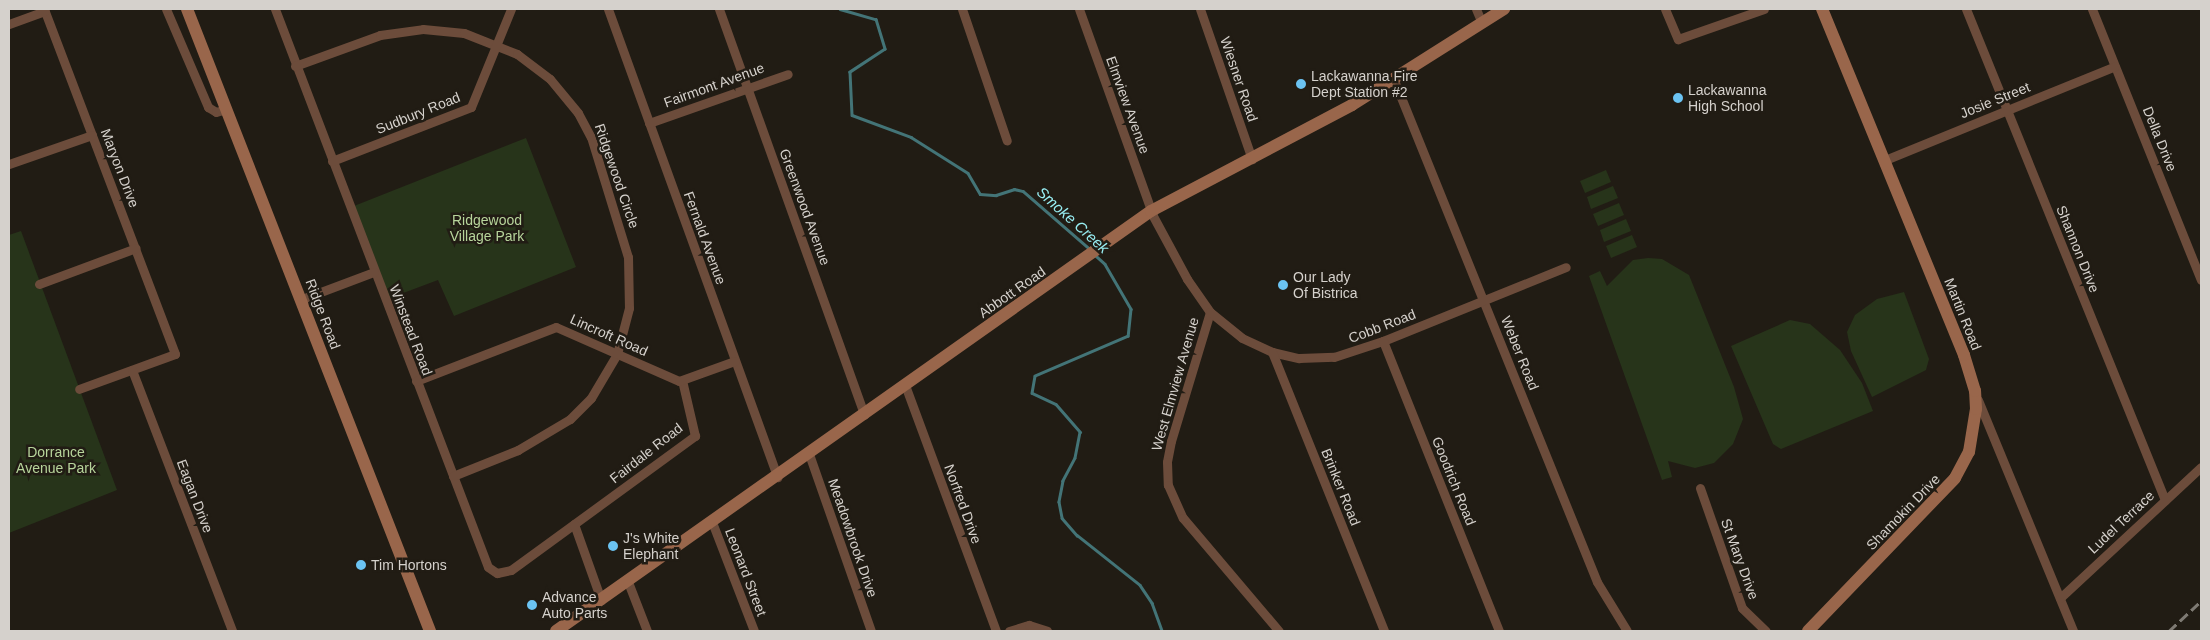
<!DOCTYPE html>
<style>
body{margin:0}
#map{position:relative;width:2210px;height:640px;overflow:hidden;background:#211c14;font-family:Helvetica,sans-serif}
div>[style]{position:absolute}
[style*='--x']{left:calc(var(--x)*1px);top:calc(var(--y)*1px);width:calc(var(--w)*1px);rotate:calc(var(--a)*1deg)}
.green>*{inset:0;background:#27341a}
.stream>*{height:2.5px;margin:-1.25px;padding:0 1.25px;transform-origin:1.25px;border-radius:1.25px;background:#437477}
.street>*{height:9px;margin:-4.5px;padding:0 4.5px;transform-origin:4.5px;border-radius:4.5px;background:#6c4c3b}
.secondary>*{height:12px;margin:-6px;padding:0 6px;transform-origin:6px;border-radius:6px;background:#99664b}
.rail>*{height:2.5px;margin-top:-1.25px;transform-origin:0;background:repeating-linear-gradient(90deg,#7e7a73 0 10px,transparent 0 15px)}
.dots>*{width:14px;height:14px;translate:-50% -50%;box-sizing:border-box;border:2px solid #211c14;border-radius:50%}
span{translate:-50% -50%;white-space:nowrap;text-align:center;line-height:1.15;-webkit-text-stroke:5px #211c14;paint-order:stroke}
.poi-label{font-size:14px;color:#d5d1cc}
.left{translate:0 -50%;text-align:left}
.street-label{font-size:14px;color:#d5d1cc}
.park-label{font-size:14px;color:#b7d49b}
.water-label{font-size:15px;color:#98eef3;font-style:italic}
.frame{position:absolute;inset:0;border:10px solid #d5d1cc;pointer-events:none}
</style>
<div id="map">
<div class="green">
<i style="clip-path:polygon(526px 138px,576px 267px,454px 316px,438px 280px,390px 298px,354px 206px)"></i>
<i style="clip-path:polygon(1606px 170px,1611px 182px,1585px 193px,1580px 181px)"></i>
<i style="clip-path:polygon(1613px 186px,1618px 198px,1591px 209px,1587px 197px)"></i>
<i style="clip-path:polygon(1619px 203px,1624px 215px,1598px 226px,1593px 214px)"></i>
<i style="clip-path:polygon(1626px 219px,1631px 231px,1604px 242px,1600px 230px)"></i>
<i style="clip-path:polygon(21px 231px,117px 490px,9px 533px,9px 235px)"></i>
<i style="clip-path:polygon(1632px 235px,1637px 247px,1611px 258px,1606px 246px)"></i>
<i style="clip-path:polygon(1648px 258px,1662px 259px,1689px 275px,1734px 387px,1743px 419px,1733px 444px,1714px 463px,1695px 468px,1668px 461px,1672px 477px,1662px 480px,1589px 276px,1600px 271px,1607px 286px,1633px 260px)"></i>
<i style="clip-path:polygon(1904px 292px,1929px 359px,1926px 370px,1872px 397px,1851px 351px,1847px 332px,1855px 315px,1877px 299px)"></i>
<i style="clip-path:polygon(1790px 320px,1810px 324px,1840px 350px,1862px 383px,1873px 411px,1781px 449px,1773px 444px,1731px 346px)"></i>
</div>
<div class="stream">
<i style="--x:840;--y:9;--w:37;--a:16"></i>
<i style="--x:876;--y:19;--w:31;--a:73"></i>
<i style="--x:885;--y:49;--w:42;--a:146.7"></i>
<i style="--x:850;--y:72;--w:43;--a:87.3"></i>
<i style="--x:852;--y:115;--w:63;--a:20.4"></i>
<i style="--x:911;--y:137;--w:67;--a:32.3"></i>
<i style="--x:968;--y:173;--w:24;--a:60"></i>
<i style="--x:980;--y:194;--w:16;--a:4"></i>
<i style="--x:996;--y:195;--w:19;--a:-18"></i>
<i style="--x:1014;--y:189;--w:9;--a:13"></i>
<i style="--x:1023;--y:191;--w:89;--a:40.9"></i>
<i style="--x:1095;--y:255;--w:13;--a:42"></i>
<i style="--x:1105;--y:264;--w:52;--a:60"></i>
<i style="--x:1131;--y:309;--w:27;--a:96"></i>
<i style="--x:1128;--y:336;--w:101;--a:156.7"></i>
<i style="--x:1035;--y:376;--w:17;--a:100"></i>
<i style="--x:1032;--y:393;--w:26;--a:25"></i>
<i style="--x:1056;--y:404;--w:37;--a:49"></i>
<i style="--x:1080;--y:432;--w:26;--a:101"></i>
<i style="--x:1075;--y:458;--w:26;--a:118"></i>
<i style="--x:1063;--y:481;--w:21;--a:101"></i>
<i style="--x:1059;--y:502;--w:16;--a:79"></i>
<i style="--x:1062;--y:518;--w:23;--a:49"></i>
<i style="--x:1077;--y:535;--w:80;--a:38.4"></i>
<i style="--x:1140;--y:585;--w:22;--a:56"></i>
<i style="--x:1152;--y:603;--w:30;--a:70"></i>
</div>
<div class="street">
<i style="--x:44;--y:9;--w:369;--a:69.2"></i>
<i style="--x:175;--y:354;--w:102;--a:160"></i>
<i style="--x:166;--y:9;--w:107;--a:66.8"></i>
<i style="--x:208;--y:107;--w:9;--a:32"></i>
<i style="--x:216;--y:112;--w:10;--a:-17"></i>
<i style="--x:275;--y:9;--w:597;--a:69.11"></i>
<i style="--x:488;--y:567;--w:11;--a:34"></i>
<i style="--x:497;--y:573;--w:14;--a:-12"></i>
<i style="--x:511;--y:570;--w:228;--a:-36.1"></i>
<i style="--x:695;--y:436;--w:57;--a:-103.1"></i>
<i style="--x:608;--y:9;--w:498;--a:70.1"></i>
<i style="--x:719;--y:9;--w:431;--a:70.3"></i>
<i style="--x:962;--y:9;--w:139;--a:71.2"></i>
<i style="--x:1079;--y:9;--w:220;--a:70.3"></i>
<i style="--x:1153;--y:216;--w:72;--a:61.6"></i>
<i style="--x:1187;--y:279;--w:40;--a:55.1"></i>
<i style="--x:1210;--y:312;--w:135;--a:106.8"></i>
<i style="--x:1171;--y:441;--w:21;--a:101"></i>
<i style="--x:1167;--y:462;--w:23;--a:88"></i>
<i style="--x:1168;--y:485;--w:36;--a:66"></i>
<i style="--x:1183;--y:518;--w:148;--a:49.7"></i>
<i style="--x:1200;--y:9;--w:159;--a:70.9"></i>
<i style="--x:1476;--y:9;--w:15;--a:67"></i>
<i style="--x:1665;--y:9;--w:33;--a:67"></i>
<i style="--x:1678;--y:39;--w:91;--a:-19.2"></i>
<i style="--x:1966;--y:9;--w:530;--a:67.94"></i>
<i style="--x:2092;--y:9;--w:292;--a:68.1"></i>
<i style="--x:9;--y:24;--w:38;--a:-20"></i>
<i style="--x:295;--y:66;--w:90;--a:-20"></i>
<i style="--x:380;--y:35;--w:43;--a:-7.9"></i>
<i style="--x:423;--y:29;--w:41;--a:5.6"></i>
<i style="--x:464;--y:33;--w:57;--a:21.6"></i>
<i style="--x:517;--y:54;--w:41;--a:37.1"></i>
<i style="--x:550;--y:79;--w:44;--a:50.5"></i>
<i style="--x:578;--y:113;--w:27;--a:62"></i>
<i style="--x:591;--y:137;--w:126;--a:72.9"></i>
<i style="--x:628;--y:257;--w:51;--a:88.9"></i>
<i style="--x:629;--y:308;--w:48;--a:104.6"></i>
<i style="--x:617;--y:354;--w:51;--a:120.6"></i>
<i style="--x:591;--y:398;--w:30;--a:135"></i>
<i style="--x:570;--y:419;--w:61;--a:149.2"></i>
<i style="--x:518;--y:450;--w:70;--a:158.2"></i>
<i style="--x:1394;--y:80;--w:541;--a:67.98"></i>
<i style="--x:1597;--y:582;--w:57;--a:58.5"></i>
<i style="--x:649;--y:123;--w:147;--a:-19.4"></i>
<i style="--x:1885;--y:160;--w:248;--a:-22.2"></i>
<i style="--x:332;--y:161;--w:149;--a:-21.2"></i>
<i style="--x:471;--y:107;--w:106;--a:-67.8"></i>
<i style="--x:9;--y:164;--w:88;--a:-19.3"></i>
<i style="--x:39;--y:284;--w:103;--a:-20.4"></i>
<i style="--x:302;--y:299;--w:77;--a:-20.6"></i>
<i style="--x:1210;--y:312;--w:41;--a:39.1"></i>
<i style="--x:1242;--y:338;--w:33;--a:25"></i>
<i style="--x:1272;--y:352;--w:28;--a:13"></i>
<i style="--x:1299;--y:358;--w:35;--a:-2"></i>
<i style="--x:1334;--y:357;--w:52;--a:-18.1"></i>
<i style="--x:1383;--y:341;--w:197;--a:-22"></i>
<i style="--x:1383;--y:341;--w:312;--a:68.2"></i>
<i style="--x:1272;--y:352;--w:301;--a:68.1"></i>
<i style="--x:132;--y:370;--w:280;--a:69"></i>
<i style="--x:416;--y:381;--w:150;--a:-21.1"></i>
<i style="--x:556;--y:327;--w:134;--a:23.7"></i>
<i style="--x:679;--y:381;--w:59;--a:-19.7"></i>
<i style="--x:905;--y:385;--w:262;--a:69.7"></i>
<i style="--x:1978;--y:400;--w:250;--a:67.6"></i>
<i style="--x:809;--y:454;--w:188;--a:70.7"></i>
<i style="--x:1700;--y:488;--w:127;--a:70.7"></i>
<i style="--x:1742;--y:608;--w:33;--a:44"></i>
<i style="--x:712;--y:522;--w:117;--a:68.9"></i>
<i style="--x:574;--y:524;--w:81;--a:70.4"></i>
<i style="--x:628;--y:582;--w:53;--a:68.8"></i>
<i style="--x:2060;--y:598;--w:192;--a:-42.9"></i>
<i style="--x:1009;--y:631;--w:21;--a:-17"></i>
<i style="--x:1029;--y:625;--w:19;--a:18"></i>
</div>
<div class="secondary">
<i style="--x:187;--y:9;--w:668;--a:68.66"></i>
<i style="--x:556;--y:631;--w:728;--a:-35.22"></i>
<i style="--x:1151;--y:211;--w:227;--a:-27.8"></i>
<i style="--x:1352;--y:105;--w:180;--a:-32.3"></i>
<i style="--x:1808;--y:631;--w:212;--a:-46.1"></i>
<i style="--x:1955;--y:478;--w:30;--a:-62"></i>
<i style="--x:1969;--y:452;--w:44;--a:-80.8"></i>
<i style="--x:1976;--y:409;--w:18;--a:-93"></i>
<i style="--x:1975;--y:391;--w:38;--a:-107"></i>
<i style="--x:1964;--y:355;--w:374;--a:-112.3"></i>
</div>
<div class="rail">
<i style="--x:2169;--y:631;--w:44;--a:-43.2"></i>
</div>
<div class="dots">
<i style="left:1301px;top:84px;background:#6bc3f2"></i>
<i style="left:1678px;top:98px;background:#6bc3f2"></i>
<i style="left:1283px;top:285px;background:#6bc3f2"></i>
<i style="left:613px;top:546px;background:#6bc3f2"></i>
<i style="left:361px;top:565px;background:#6bc3f2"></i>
<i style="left:532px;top:605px;background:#6bc3f2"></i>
</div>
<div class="poi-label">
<span class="left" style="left:1311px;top:84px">Lackawanna Fire<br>Dept Station #2</span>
<span class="left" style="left:1688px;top:98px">Lackawanna<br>High School</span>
<span class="left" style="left:1293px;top:285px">Our Lady<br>Of Bistrica</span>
<span class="left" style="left:623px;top:546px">J's White<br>Elephant</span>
<span class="left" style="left:371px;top:565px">Tim Hortons</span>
<span class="left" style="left:542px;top:605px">Advance<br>Auto Parts</span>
</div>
<div class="street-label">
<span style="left:1239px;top:79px;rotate:71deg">Wiesner Road</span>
<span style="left:714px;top:85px;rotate:-20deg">Fairmont Avenue</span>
<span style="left:1995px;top:100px;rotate:-22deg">Josie Street</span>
<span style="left:1128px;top:105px;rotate:70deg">Elmview Avenue</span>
<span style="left:418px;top:113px;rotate:-22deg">Sudbury Road</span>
<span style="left:2160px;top:139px;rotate:68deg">Della Drive</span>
<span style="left:120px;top:168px;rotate:69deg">Maryon Drive</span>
<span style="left:617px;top:176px;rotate:71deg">Ridgewood Circle</span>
<span style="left:805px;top:207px;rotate:70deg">Greenwood Avenue</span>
<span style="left:705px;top:238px;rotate:70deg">Fernald Avenue</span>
<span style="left:2078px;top:249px;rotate:68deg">Shannon Drive</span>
<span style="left:1012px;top:292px;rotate:-35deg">Abbott Road</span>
<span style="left:323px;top:314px;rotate:69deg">Ridge Road</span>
<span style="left:1963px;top:314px;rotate:68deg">Martin Road</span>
<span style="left:1382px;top:326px;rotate:-21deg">Cobb Road</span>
<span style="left:411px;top:330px;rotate:69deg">Winstead Road</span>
<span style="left:609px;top:335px;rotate:24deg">Lincroft Road</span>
<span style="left:1520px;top:353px;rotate:68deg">Weber Road</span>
<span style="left:1175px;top:384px;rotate:-74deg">West Elmview Avenue</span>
<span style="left:646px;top:453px;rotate:-38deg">Fairdale Road</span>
<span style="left:1454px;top:481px;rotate:68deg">Goodrich Road</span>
<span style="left:1341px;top:487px;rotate:68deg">Brinker Road</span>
<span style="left:195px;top:496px;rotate:69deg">Eagan Drive</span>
<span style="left:963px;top:504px;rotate:70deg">Norfred Drive</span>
<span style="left:1903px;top:512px;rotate:-46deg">Shamokin Drive</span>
<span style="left:2121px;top:522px;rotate:-43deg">Ludel Terrace</span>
<span style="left:853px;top:538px;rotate:71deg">Meadowbrook Drive</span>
<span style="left:1740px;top:559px;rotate:70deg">St Mary Drive</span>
<span style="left:746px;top:572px;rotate:69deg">Leonard Street</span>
</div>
<div class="park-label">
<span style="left:487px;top:228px">Ridgewood<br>Village Park</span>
<span style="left:56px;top:460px">Dorrance<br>Avenue Park</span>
</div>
<div class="water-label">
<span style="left:1073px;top:220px;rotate:42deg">Smoke Creek</span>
</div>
<div class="frame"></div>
</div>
